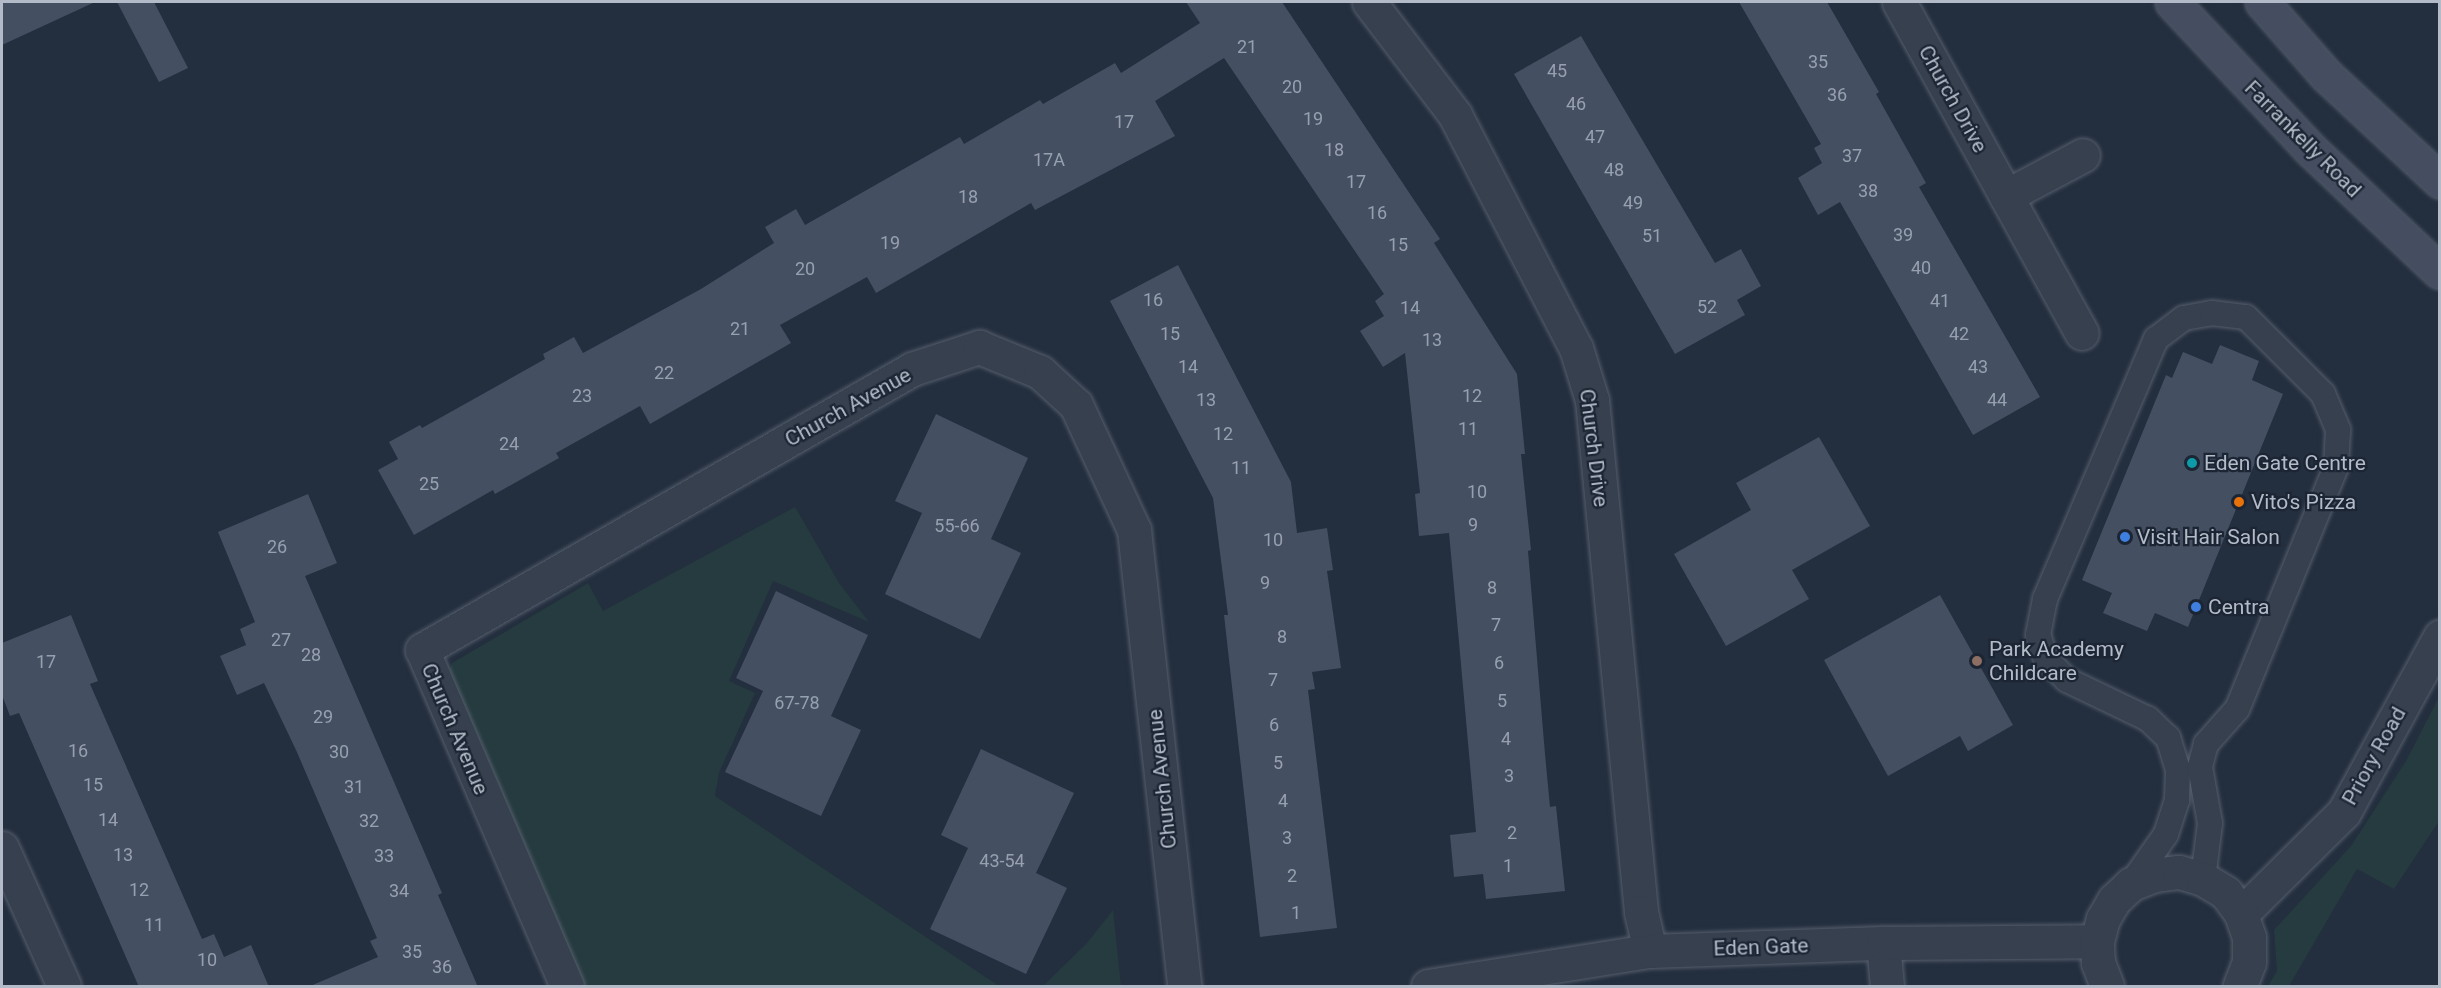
<!DOCTYPE html>
<style>
body{margin:0}
#map{position:relative;width:2441px;height:988px;overflow:hidden;background:#232e3e;font-family:Roboto,sans-serif}
div>[style]{position:absolute}
[style*='--x']{left:calc(var(--x)*1px);top:calc(var(--y)*1px);width:calc(var(--w)*1px);rotate:calc(var(--a)*1deg)}
.green>*{inset:0;background:#253b3f}
.building>*{inset:0;background:#444f62}
.roads{filter:drop-shadow(0 0 2px #555e6c) drop-shadow(0 0 2px #555e6c)}
.service>*{height:24px;margin:-12px;padding:0 12px;transform-origin:12px;border-radius:12px;background:#37404e}
.minor>*{height:33px;margin:-16.5px;padding:0 16.5px;transform-origin:16.5px;border-radius:16.5px;background:#37404e}
.secondary>*{height:33px;margin:-16.5px;padding:0 16.5px;transform-origin:16.5px;border-radius:16.5px;background:#454e61}
.dots>*{width:16px;height:16px;translate:-50% -50%;box-sizing:border-box;border:3px solid #1c2533;border-radius:50%}
span{translate:-50% -50%;white-space:nowrap;text-align:center;line-height:1.15;-webkit-text-stroke:4.5px #1c2533;paint-order:stroke}
.number-label{font-size:18px;color:#97a0af}
.number-label span{-webkit-text-stroke-width:0}
.street-label{font-size:21px;color:#b3bbc9}
.poi-label{font-size:21px;color:#b3bbc9}
.left{translate:0 -50%;text-align:left}
.frame{position:absolute;inset:0;border:3px solid #b3bbc9;pointer-events:none}
</style>
<div id="map">
<div class="green">
<i style="clip-path:polygon(795px 507px,839px 583px,869px 622px,773px 581px,729px 681px,755px 693px,719px 773px,715px 796px,999px 986px,581px 986px,447px 677px,452px 663px,588px 583px,603px 611px)"></i>
<i style="clip-path:polygon(2439px 697px,2439px 821px,2394px 889px,2357px 869px,2289px 986px,2268px 986px,2277px 971px,2274px 930px,2351px 846px,2406px 761px)"></i>
<i style="clip-path:polygon(1113px 910px,1121px 986px,1043px 986px,1087px 943px)"></i>
</div>
<div class="building">
<i style="clip-path:polygon(2px 2px,95px 2px,2px 45px)"></i>
<i style="clip-path:polygon(117px 2px,154px 2px,188px 68px,159px 82px)"></i>
<i style="clip-path:polygon(1186px 2px,1282px 2px,1440px 239px,1434px 243px,1517px 374px,1525px 454px,1521px 454px,1531px 550px,1528px 551px,1545px 754px,1550px 807px,1556px 806px,1565px 891px,1486px 899px,1483px 874px,1454px 877px,1450px 835px,1476px 832px,1459px 642px,1449px 533px,1419px 536px,1415px 494px,1420px 493px,1405px 353px,1383px 367px,1360px 331px,1384px 316px,1375px 301px,1384px 294px,1224px 58px,1155px 101px,1175px 136px,1035px 210px,1031px 203px,876px 293px,867px 277px,780px 325px,791px 343px,650px 424px,640px 406px,556px 453px,559px 458px,495px 494px,493px 490px,414px 535px,378px 470px,398px 459px,389px 442px,420px 425px,422px 428px,545px 359px,543px 354px,574px 337px,583px 353px,701px 289px,774px 243px,765px 227px,796px 209px,805px 225px,960px 137px,964px 144px,1040px 100px,1043px 104px,1115px 63px,1121px 73px,1200px 23px)"></i>
<i style="clip-path:polygon(1739px 2px,1827px 2px,1879px 92px,1876px 94px,1926px 183px,1919px 187px,2040px 397px,1973px 435px,1840px 202px,1818px 215px,1798px 178px,1822px 163px,1814px 148px,1821px 144px)"></i>
<i style="clip-path:polygon(1581px 36px,1715px 263px,1741px 249px,1761px 286px,1737px 300px,1745px 315px,1675px 354px,1514px 74px)"></i>
<i style="clip-path:polygon(1178px 265px,1291px 482px,1297px 533px,1327px 528px,1333px 570px,1327px 571px,1341px 668px,1312px 672px,1315px 689px,1308px 690px,1337px 928px,1260px 937px,1224px 615px,1228px 615px,1213px 498px,1110px 301px)"></i>
<i style="clip-path:polygon(2220px 345px,2259px 361px,2252px 380px,2283px 394px,2188px 627px,2155px 613px,2147px 631px,2103px 613px,2112px 593px,2082px 580px,2166px 375px,2172px 378px,2183px 352px,2212px 364px)"></i>
<i style="clip-path:polygon(936px 414px,1028px 458px,991px 539px,1021px 553px,980px 639px,885px 594px,922px 513px,895px 501px)"></i>
<i style="clip-path:polygon(1819px 437px,1870px 526px,1792px 570px,1809px 599px,1726px 646px,1674px 554px,1751px 510px,1736px 483px)"></i>
<i style="clip-path:polygon(308px 494px,337px 563px,305px 576px,442px 893px,438px 895px,478px 987px,308px 987px,378px 957px,370px 941px,377px 938px,296px 750px,264px 683px,237px 695px,220px 656px,246px 645px,240px 629px,255px 622px,218px 532px)"></i>
<i style="clip-path:polygon(776px 591px,868px 635px,831px 716px,861px 730px,821px 816px,725px 772px,763px 691px,736px 678px)"></i>
<i style="clip-path:polygon(1940px 595px,2013px 725px,1968px 751px,1960px 736px,1888px 776px,1824px 660px)"></i>
<i style="clip-path:polygon(71px 615px,98px 681px,90px 684px,202px 939px,214px 934px,224px 957px,251px 945px,269px 987px,139px 987px,19px 713px,10px 716px,2px 695px,2px 643px)"></i>
<i style="clip-path:polygon(981px 749px,1074px 793px,1036px 873px,1067px 888px,1026px 974px,930px 929px,968px 848px,941px 835px)"></i>
</div>
<div class="roads">
<div class="service">
<i style="--x:2131;--y:884;--w:61;--a:-55"></i>
<i style="--x:2166;--y:834;--w:36;--a:-72"></i>
<i style="--x:2177;--y:800;--w:30;--a:-88"></i>
<i style="--x:2178;--y:770;--w:34;--a:-107"></i>
<i style="--x:2168;--y:738;--w:28;--a:-136"></i>
<i style="--x:2148;--y:719;--w:90;--a:-154.3"></i>
<i style="--x:2067;--y:680;--w:30;--a:-135"></i>
<i style="--x:2046;--y:659;--w:25;--a:-108"></i>
<i style="--x:2038;--y:635;--w:37;--a:-79"></i>
<i style="--x:2045;--y:599;--w:283;--a:-66.9"></i>
<i style="--x:2156;--y:339;--w:35;--a:-37"></i>
<i style="--x:2184;--y:318;--w:28;--a:-10"></i>
<i style="--x:2212;--y:313;--w:34;--a:7"></i>
<i style="--x:2246;--y:317;--w:109;--a:45"></i>
<i style="--x:2323;--y:394;--w:39;--a:67"></i>
<i style="--x:2338;--y:430;--w:37;--a:93"></i>
<i style="--x:2336;--y:467;--w:261;--a:112.2"></i>
<i style="--x:2237;--y:709;--w:47;--a:131.5"></i>
<i style="--x:2206;--y:744;--w:24;--a:105"></i>
<i style="--x:2200;--y:767;--w:57;--a:79.9"></i>
<i style="--x:2210;--y:823;--w:56;--a:97.1"></i>
</div>
<div class="minor">
<i style="--x:1369;--y:2;--w:142;--a:52.7"></i>
<i style="--x:1455;--y:115;--w:263;--a:62.6"></i>
<i style="--x:1576;--y:348;--w:54;--a:72.9"></i>
<i style="--x:1592;--y:400;--w:514;--a:84.53"></i>
<i style="--x:1641;--y:912;--w:40;--a:77"></i>
<i style="--x:1899;--y:2;--w:378;--a:61.1"></i>
<i style="--x:2006;--y:196;--w:87;--a:-28"></i>
<i style="--x:2;--y:848;--w:151;--a:65.8"></i>
<i style="--x:2241;--y:914;--w:145;--a:-44.7"></i>
<i style="--x:2344;--y:812;--w:200;--a:-61.3"></i>
<i style="--x:1883;--y:943;--w:43;--a:84.7"></i>
<i style="--x:567;--y:986;--w:366;--a:-113.3"></i>
<i style="--x:422;--y:650;--w:565;--a:-29.83"></i>
<i style="--x:912;--y:369;--w:71;--a:-18.2"></i>
<i style="--x:979;--y:347;--w:66;--a:22.3"></i>
<i style="--x:1040;--y:372;--w:49;--a:42.5"></i>
<i style="--x:1076;--y:405;--w:138;--a:65.1"></i>
<i style="--x:1134;--y:530;--w:459;--a:83.7"></i>
<i style="--x:1428;--y:986;--w:225;--a:-9"></i>
<i style="--x:1650;--y:951;--w:233;--a:-2"></i>
<i style="--x:1883;--y:943;--w:214;--a:-0.5"></i>
<i style="--x:2107;--y:986;--w:25;--a:-111"></i>
<i style="--x:2098;--y:963;--w:22;--a:-93"></i>
<i style="--x:2097;--y:941;--w:23;--a:-75"></i>
<i style="--x:2103;--y:919;--w:22;--a:-60"></i>
<i style="--x:2114;--y:900;--w:23;--a:-43"></i>
<i style="--x:2131;--y:884;--w:25;--a:-21"></i>
<i style="--x:2154;--y:875;--w:25;--a:-7"></i>
<i style="--x:2179;--y:872;--w:25;--a:16"></i>
<i style="--x:2203;--y:879;--w:27;--a:31"></i>
<i style="--x:2226;--y:893;--w:26;--a:54"></i>
<i style="--x:2241;--y:914;--w:24;--a:71"></i>
<i style="--x:2249;--y:937;--w:25;--a:90"></i>
<i style="--x:2249;--y:962;--w:26;--a:111"></i>
</div>
<div class="secondary">
<i style="--x:2172;--y:2;--w:200;--a:46.8"></i>
<i style="--x:2309;--y:148;--w:180;--a:43.4"></i>
<i style="--x:2262;--y:2;--w:97;--a:48.8"></i>
<i style="--x:2326;--y:75;--w:156;--a:42.9"></i>
</div>
</div>
<div class="dots">
<i style="left:2192px;top:463px;background:#0f9aa8"></i>
<i style="left:2239px;top:502px;background:#e8710a"></i>
<i style="left:2125px;top:537px;background:#3f7fe0"></i>
<i style="left:2196px;top:607px;background:#3f7fe0"></i>
<i style="left:1977px;top:661px;background:#8d6e63"></i>
</div>
<div class="number-label">
<span style="left:1247px;top:47px">21</span>
<span style="left:1818px;top:62px">35</span>
<span style="left:1557px;top:71px">45</span>
<span style="left:1292px;top:87px">20</span>
<span style="left:1837px;top:95px">36</span>
<span style="left:1576px;top:104px">46</span>
<span style="left:1313px;top:119px">19</span>
<span style="left:1124px;top:122px">17</span>
<span style="left:1595px;top:137px">47</span>
<span style="left:1334px;top:150px">18</span>
<span style="left:1852px;top:156px">37</span>
<span style="left:1049px;top:160px">17A</span>
<span style="left:1614px;top:170px">48</span>
<span style="left:1356px;top:182px">17</span>
<span style="left:1868px;top:191px">38</span>
<span style="left:968px;top:197px">18</span>
<span style="left:1633px;top:203px">49</span>
<span style="left:1377px;top:213px">16</span>
<span style="left:1903px;top:235px">39</span>
<span style="left:1652px;top:236px">51</span>
<span style="left:890px;top:243px">19</span>
<span style="left:1398px;top:245px">15</span>
<span style="left:1921px;top:268px">40</span>
<span style="left:805px;top:269px">20</span>
<span style="left:1153px;top:300px">16</span>
<span style="left:1940px;top:301px">41</span>
<span style="left:1707px;top:307px">52</span>
<span style="left:1410px;top:308px">14</span>
<span style="left:740px;top:329px">21</span>
<span style="left:1170px;top:334px">15</span>
<span style="left:1959px;top:334px">42</span>
<span style="left:1432px;top:340px">13</span>
<span style="left:1188px;top:367px">14</span>
<span style="left:1978px;top:367px">43</span>
<span style="left:664px;top:373px">22</span>
<span style="left:582px;top:396px">23</span>
<span style="left:1472px;top:396px">12</span>
<span style="left:1206px;top:400px">13</span>
<span style="left:1997px;top:400px">44</span>
<span style="left:1468px;top:429px">11</span>
<span style="left:1223px;top:434px">12</span>
<span style="left:509px;top:444px">24</span>
<span style="left:1241px;top:468px">11</span>
<span style="left:429px;top:484px">25</span>
<span style="left:1477px;top:492px">10</span>
<span style="left:1473px;top:525px">9</span>
<span style="left:957px;top:526px">55-66</span>
<span style="left:1273px;top:540px">10</span>
<span style="left:277px;top:547px">26</span>
<span style="left:1265px;top:583px">9</span>
<span style="left:1492px;top:588px">8</span>
<span style="left:1496px;top:625px">7</span>
<span style="left:1282px;top:637px">8</span>
<span style="left:281px;top:640px">27</span>
<span style="left:311px;top:655px">28</span>
<span style="left:46px;top:662px">17</span>
<span style="left:1499px;top:663px">6</span>
<span style="left:1273px;top:680px">7</span>
<span style="left:1502px;top:701px">5</span>
<span style="left:797px;top:703px">67-78</span>
<span style="left:323px;top:717px">29</span>
<span style="left:1274px;top:725px">6</span>
<span style="left:1506px;top:739px">4</span>
<span style="left:78px;top:751px">16</span>
<span style="left:339px;top:752px">30</span>
<span style="left:1278px;top:763px">5</span>
<span style="left:1509px;top:776px">3</span>
<span style="left:93px;top:785px">15</span>
<span style="left:354px;top:787px">31</span>
<span style="left:1283px;top:801px">4</span>
<span style="left:108px;top:820px">14</span>
<span style="left:369px;top:821px">32</span>
<span style="left:1512px;top:833px">2</span>
<span style="left:1287px;top:838px">3</span>
<span style="left:123px;top:855px">13</span>
<span style="left:384px;top:856px">33</span>
<span style="left:1002px;top:861px">43-54</span>
<span style="left:1508px;top:866px">1</span>
<span style="left:1292px;top:876px">2</span>
<span style="left:139px;top:890px">12</span>
<span style="left:399px;top:891px">34</span>
<span style="left:1296px;top:913px">1</span>
<span style="left:154px;top:925px">11</span>
<span style="left:412px;top:952px">35</span>
<span style="left:207px;top:960px">10</span>
<span style="left:442px;top:967px">36</span>
</div>
<div class="street-label">
<span style="left:1953px;top:99px;rotate:61deg">Church Drive</span>
<span style="left:2303px;top:139px;rotate:45deg">Farrankelly Road</span>
<span style="left:848px;top:407px;rotate:-29deg">Church Avenue</span>
<span style="left:1594px;top:448px;rotate:83deg">Church Drive</span>
<span style="left:455px;top:729px;rotate:67deg">Church Avenue</span>
<span style="left:2374px;top:756px;rotate:-61deg">Priory Road</span>
<span style="left:1162px;top:779px;rotate:-96deg">Church Avenue</span>
<span style="left:1761px;top:947px;rotate:-2deg">Eden Gate</span>
</div>
<div class="poi-label">
<span class="left" style="left:2204px;top:463px">Eden Gate Centre</span>
<span class="left" style="left:2251px;top:502px">Vito's Pizza</span>
<span class="left" style="left:2137px;top:537px">Visit Hair Salon</span>
<span class="left" style="left:2208px;top:607px">Centra</span>
<span class="left" style="left:1989px;top:661px">Park Academy<br>Childcare</span>
</div>
<div class="frame"></div>
</div>
